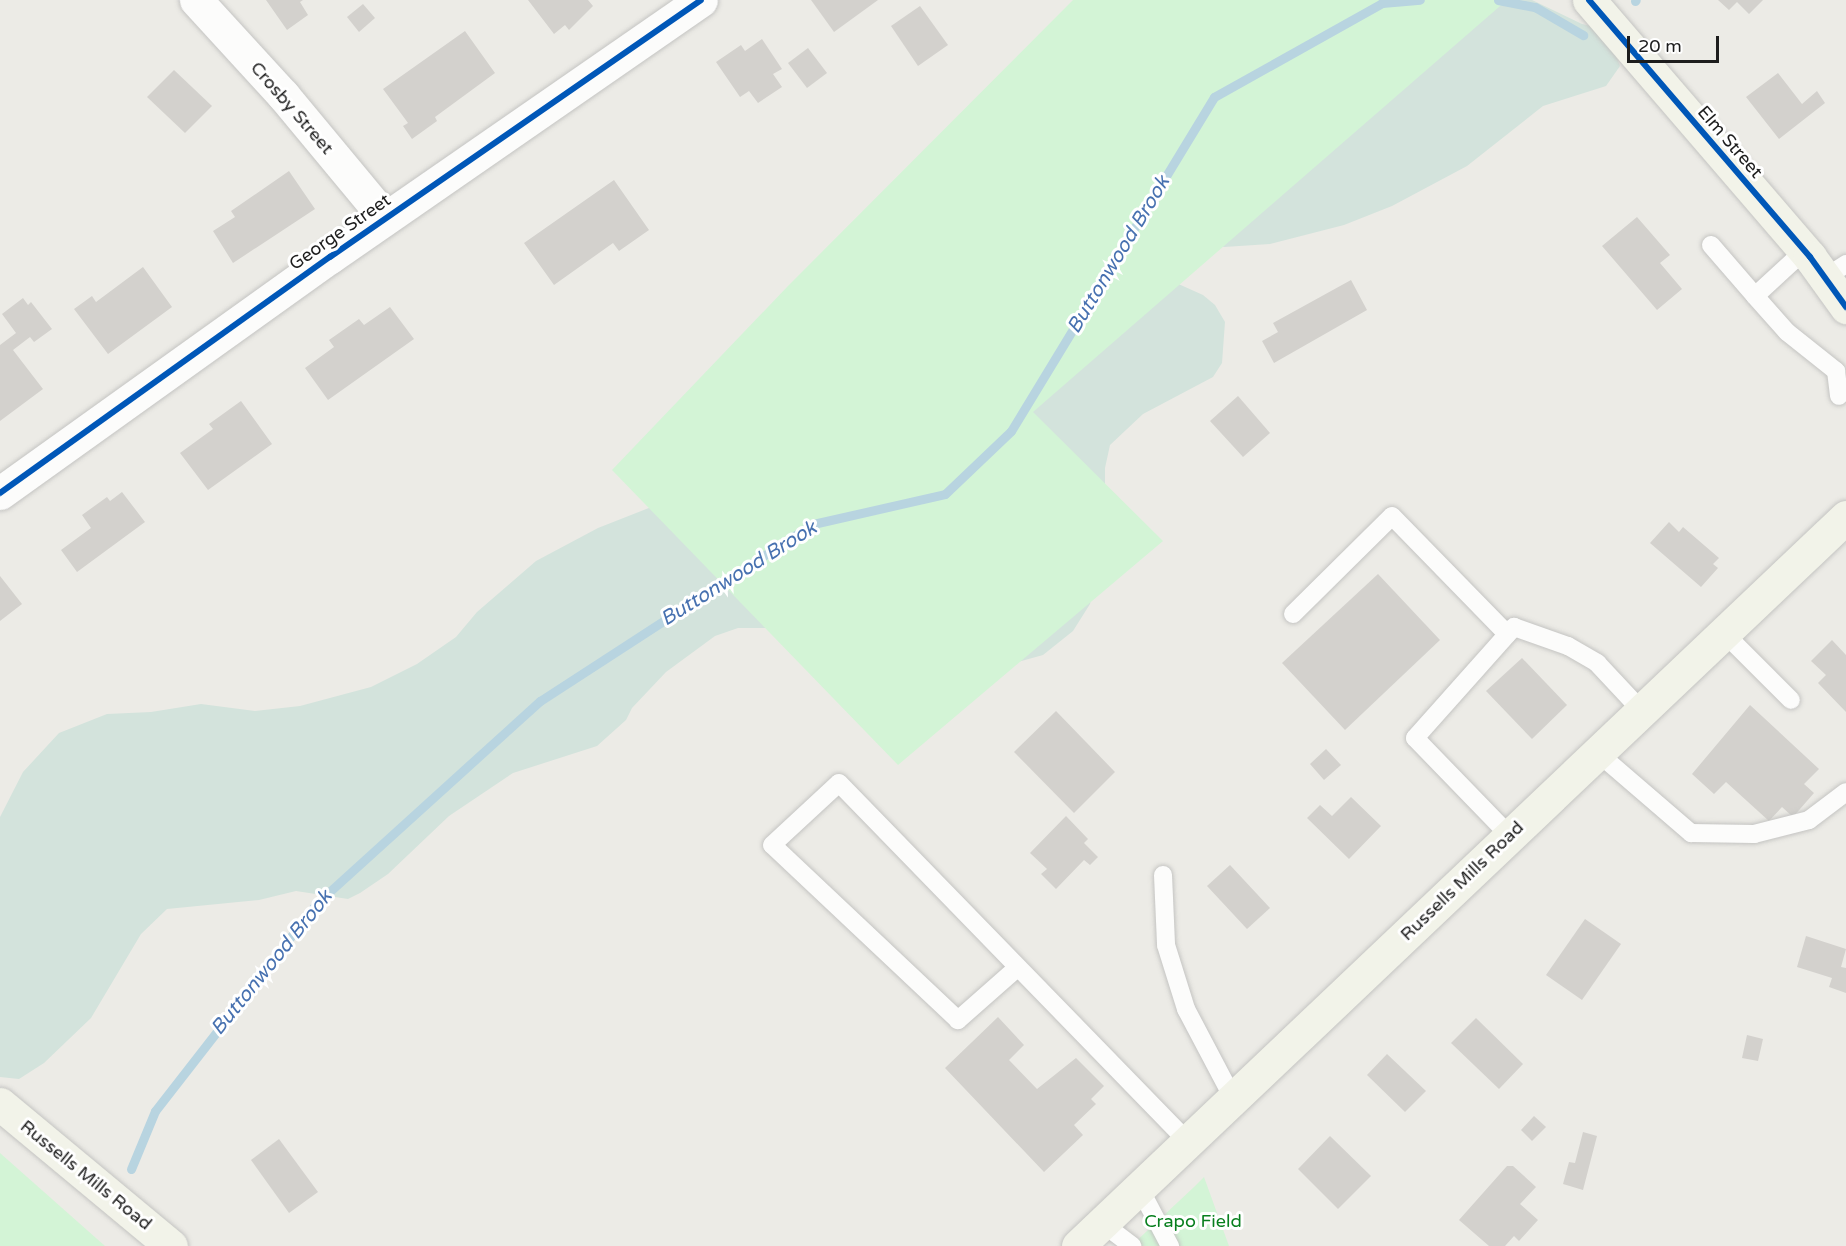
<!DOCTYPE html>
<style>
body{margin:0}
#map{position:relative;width:1846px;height:1246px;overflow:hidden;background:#ecebe6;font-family:"Varela Round",sans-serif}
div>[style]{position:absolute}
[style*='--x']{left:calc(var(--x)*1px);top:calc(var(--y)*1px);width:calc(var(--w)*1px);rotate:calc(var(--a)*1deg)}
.wetland>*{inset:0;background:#d3e3dc}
.park>*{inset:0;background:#d3f4d6}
.stream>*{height:9px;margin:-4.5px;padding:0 4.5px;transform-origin:4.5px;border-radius:4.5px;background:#b8d4e0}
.building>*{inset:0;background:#d3d1cd}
.roads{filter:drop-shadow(0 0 2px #c4c4c2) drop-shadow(0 0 2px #c4c4c2)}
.lane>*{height:18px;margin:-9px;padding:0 9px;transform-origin:9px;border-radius:9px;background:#fcfcfb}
.street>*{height:33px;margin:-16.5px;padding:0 16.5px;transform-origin:16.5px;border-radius:16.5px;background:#fcfcfb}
.secondary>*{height:33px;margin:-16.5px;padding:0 16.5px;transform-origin:16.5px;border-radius:16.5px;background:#f2f3e9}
.cycleway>*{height:6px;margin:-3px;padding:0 3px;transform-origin:3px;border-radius:3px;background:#0057b8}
span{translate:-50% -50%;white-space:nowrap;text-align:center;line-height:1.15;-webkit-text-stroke:6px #fff;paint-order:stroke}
.street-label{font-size:18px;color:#1d1d1d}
.park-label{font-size:18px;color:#087f1e}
.water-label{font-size:20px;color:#4771b0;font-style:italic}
.scale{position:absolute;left:1627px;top:36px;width:92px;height:27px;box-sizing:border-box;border:3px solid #1d1d1d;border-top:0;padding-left:8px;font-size:18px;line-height:21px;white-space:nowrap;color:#1d1d1d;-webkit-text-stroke:4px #fff;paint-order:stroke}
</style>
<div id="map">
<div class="wetland">
<i style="clip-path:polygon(1228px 0,1532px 0,1582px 24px,1606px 30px,1620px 66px,1606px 86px,1543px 106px,1467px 166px,1392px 206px,1344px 225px,1270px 244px,1224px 247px,1198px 240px,1145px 269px,1203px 295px,1215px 305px,1225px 322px,1222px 363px,1213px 377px,1143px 414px,1110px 445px,1105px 468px,1105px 541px,1090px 604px,1073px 631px,1043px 655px,996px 668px,772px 628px,738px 628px,715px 636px,666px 672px,632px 708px,626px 720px,597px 746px,513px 773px,449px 816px,388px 874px,360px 893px,348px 899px,296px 891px,259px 900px,167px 909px,141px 934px,91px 1018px,44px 1063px,19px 1079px,0 1077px,0 817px,23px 772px,59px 733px,107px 714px,151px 712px,201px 704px,255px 711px,300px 706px,371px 687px,417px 664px,456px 637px,477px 612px,536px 561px,598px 528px,659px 504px)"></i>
</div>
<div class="park">
<i style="clip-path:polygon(1073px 0,1507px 0,1033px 412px,1163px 541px,898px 765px,612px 470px,787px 287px)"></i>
<i style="clip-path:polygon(0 1153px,105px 1246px,0 1246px)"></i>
<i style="clip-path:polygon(1204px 1177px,1229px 1246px,1131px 1246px,1194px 1187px)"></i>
</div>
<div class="stream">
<i style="--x:1498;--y:0;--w:38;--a:11"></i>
<i style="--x:1535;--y:7;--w:56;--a:30.3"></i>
<i style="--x:1635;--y:1;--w:1;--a:-45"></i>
<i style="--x:131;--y:1169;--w:63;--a:-67.5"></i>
<i style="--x:155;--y:1111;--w:264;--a:-52.1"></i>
<i style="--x:317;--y:903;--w:301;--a:-42.2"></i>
<i style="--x:540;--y:701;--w:325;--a:-33"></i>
<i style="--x:813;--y:524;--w:135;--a:-12.8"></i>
<i style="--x:945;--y:494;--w:91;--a:-43.7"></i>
<i style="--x:1011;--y:431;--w:391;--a:-58.7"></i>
<i style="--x:1214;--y:97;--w:193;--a:-29.2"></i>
<i style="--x:1382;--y:3;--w:38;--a:-5"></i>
</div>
<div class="building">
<i style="clip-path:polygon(266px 0,303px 0,300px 2px,308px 15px,287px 30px)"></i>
<i style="clip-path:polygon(528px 0,588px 0,593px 6px,569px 30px,565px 25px,554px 34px)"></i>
<i style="clip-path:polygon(811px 0,878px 0,834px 32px)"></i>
<i style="clip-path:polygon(1718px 0,1763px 0,1749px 14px,1737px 2px,1729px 10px)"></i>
<i style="clip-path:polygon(363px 4px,375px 18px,359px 32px,347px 17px)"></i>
<i style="clip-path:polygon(920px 6px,948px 45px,918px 66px,891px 26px)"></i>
<i style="clip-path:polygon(465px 31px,495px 73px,435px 117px,437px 121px,412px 139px,403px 126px,408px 123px,383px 89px)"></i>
<i style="clip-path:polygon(762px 39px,782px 69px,773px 74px,782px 87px,758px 103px,749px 91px,740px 97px,716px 62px,741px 45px,745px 51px)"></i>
<i style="clip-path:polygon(808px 48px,827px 73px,807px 88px,788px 63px)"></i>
<i style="clip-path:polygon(174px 70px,212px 106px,185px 133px,147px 97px)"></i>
<i style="clip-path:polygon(1778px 73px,1802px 104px,1817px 91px,1825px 103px,1779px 139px,1746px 97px)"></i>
<i style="clip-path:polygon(289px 171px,315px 209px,233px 263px,213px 231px,235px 217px,231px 211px)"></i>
<i style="clip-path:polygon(614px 180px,649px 230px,619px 251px,613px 243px,554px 285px,524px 243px)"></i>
<i style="clip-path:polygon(1637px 217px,1670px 255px,1660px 263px,1682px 289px,1657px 310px,1602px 246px)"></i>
<i style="clip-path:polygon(143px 267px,172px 307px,108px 354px,74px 309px,92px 296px,96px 302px)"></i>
<i style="clip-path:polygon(1351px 280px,1367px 310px,1274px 363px,1262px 341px,1278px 332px,1273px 323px)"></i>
<i style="clip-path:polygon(23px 298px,28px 305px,31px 302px,52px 329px,34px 342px,30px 337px,13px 350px,43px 389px,0 421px,0 345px,16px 333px,2px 314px)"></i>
<i style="clip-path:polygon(390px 307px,414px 339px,328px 400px,305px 368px,334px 347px,329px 340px,359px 319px,364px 325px)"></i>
<i style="clip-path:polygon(1238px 396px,1270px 433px,1243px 457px,1210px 421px)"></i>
<i style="clip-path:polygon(241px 401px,272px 444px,208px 490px,180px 453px,213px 429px,209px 424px)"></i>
<i style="clip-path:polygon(122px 492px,145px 522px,77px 572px,61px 550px,91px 528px,82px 515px,107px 497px,110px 501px)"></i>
<i style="clip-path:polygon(1669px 522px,1679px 532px,1683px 527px,1719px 558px,1713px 564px,1718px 568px,1701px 587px,1650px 543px)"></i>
<i style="clip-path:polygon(1378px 574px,1440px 640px,1345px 730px,1282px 663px)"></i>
<i style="clip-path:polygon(0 576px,22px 604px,0 621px)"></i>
<i style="clip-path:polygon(1832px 640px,1846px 655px,1846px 712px,1818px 683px,1826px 675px,1811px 661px)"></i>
<i style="clip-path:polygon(1522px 658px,1567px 705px,1532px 739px,1486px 691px)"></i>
<i style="clip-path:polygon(1750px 705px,1819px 769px,1804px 784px,1814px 793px,1793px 817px,1782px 807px,1769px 821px,1726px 782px,1714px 794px,1692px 774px)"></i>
<i style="clip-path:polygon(1056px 711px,1115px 772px,1074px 813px,1014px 752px)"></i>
<i style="clip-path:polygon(1326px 749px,1341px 765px,1324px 780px,1310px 764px)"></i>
<i style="clip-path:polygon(1351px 797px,1381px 826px,1349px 859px,1307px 818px,1320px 805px,1332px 816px)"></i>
<i style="clip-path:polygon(1066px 816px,1088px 839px,1084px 843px,1098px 857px,1090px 865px,1084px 860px,1056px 889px,1041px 874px,1047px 869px,1030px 853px)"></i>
<i style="clip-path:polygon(1230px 865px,1270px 908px,1247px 929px,1207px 886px)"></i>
<i style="clip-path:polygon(1585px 919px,1621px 944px,1582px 1000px,1546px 975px)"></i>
<i style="clip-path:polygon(1806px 936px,1846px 949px,1841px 967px,1846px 968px,1846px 993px,1829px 987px,1832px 978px,1797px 967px)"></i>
<i style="clip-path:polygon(998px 1017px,1024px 1045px,1009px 1060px,1037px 1089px,1076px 1058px,1104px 1086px,1091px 1099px,1096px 1104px,1074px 1125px,1083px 1135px,1044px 1172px,945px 1068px)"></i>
<i style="clip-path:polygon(1476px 1018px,1523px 1064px,1499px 1089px,1451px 1043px)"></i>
<i style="clip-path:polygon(1747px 1035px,1763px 1039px,1758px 1061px,1742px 1058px)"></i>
<i style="clip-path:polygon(1387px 1054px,1426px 1091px,1405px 1112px,1367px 1075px)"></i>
<i style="clip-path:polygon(1534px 1116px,1546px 1127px,1532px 1141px,1521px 1130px)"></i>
<i style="clip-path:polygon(1583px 1132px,1597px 1136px,1583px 1190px,1563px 1184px,1569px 1162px,1575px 1163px)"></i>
<i style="clip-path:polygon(1330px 1136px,1371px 1176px,1338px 1209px,1298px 1169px)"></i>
<i style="clip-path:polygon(279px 1139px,318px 1192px,289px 1213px,251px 1160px)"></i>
<i style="clip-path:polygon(1507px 1166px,1513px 1166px,1536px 1187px,1520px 1204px,1538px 1220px,1519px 1241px,1514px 1236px,1505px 1246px,1489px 1246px,1459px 1220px)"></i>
</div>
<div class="roads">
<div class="lane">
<i style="--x:1711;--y:245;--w:67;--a:49.2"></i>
<i style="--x:1805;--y:250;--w:68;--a:137.4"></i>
<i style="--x:1755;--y:296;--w:48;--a:48.4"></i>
<i style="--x:1787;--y:332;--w:63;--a:38.5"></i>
<i style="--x:1836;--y:371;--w:25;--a:83"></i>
<i style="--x:1826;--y:277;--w:24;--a:-33"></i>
<i style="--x:1293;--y:614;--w:139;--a:-44.7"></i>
<i style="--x:1392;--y:516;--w:165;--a:45.7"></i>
<i style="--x:1723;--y:632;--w:96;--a:45"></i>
<i style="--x:1598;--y:753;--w:123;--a:40.7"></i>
<i style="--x:1691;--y:833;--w:63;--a:0.9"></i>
<i style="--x:1754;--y:834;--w:57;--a:-14.3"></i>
<i style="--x:1809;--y:820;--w:46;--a:-37.1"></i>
<i style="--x:1509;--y:835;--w:135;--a:-134.1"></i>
<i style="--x:1415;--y:738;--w:149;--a:-48.3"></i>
<i style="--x:1514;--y:627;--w:57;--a:19.4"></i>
<i style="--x:1568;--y:646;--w:34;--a:30"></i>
<i style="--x:1597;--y:663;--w:64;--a:46.9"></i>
<i style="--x:1163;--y:875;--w:70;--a:87.5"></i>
<i style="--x:1166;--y:945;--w:67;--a:72.6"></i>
<i style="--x:1186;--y:1009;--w:101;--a:62.2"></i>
<i style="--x:1017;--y:968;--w:79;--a:138.6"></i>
<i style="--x:958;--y:1020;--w:255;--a:-136.7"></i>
<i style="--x:772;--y:845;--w:91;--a:-42.8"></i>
<i style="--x:839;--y:783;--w:499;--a:45.8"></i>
<i style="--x:1139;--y:1187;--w:67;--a:62.3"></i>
<i style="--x:1102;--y:1223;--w:38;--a:37"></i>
</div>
<div class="street">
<i style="--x:196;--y:0;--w:129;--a:47.5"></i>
<i style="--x:283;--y:95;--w:160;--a:50.3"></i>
<i style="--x:0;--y:493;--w:406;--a:-35.6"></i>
<i style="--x:330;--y:257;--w:451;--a:-34.7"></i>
</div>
<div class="secondary">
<i style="--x:1589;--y:0;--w:339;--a:49.3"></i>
<i style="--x:1810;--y:257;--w:62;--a:54.2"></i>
<i style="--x:0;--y:1104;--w:222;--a:39.7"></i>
<i style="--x:1078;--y:1246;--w:1059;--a:-43.51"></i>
</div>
</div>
<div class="cycleway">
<i style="--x:1589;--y:0;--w:339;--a:49.3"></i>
<i style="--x:1810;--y:257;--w:62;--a:54.2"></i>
<i style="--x:0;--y:493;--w:406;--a:-35.6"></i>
<i style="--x:330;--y:257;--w:451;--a:-34.7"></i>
</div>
<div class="street-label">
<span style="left:292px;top:108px;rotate:49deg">Crosby Street</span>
<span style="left:1730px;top:142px;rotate:49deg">Elm Street</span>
<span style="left:340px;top:232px;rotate:-35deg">George Street</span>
<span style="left:1462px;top:881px;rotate:-44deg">Russells Mills Road</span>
<span style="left:86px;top:1175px;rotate:39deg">Russells Mills Road</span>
</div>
<div class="park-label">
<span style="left:1193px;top:1221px">Crapo Field</span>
</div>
<div class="water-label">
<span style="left:1119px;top:255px;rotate:-59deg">Buttonwood Brook</span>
<span style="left:739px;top:574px;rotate:-32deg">Buttonwood Brook</span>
<span style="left:272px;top:963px;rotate:-51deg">Buttonwood Brook</span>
</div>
<div class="scale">20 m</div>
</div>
